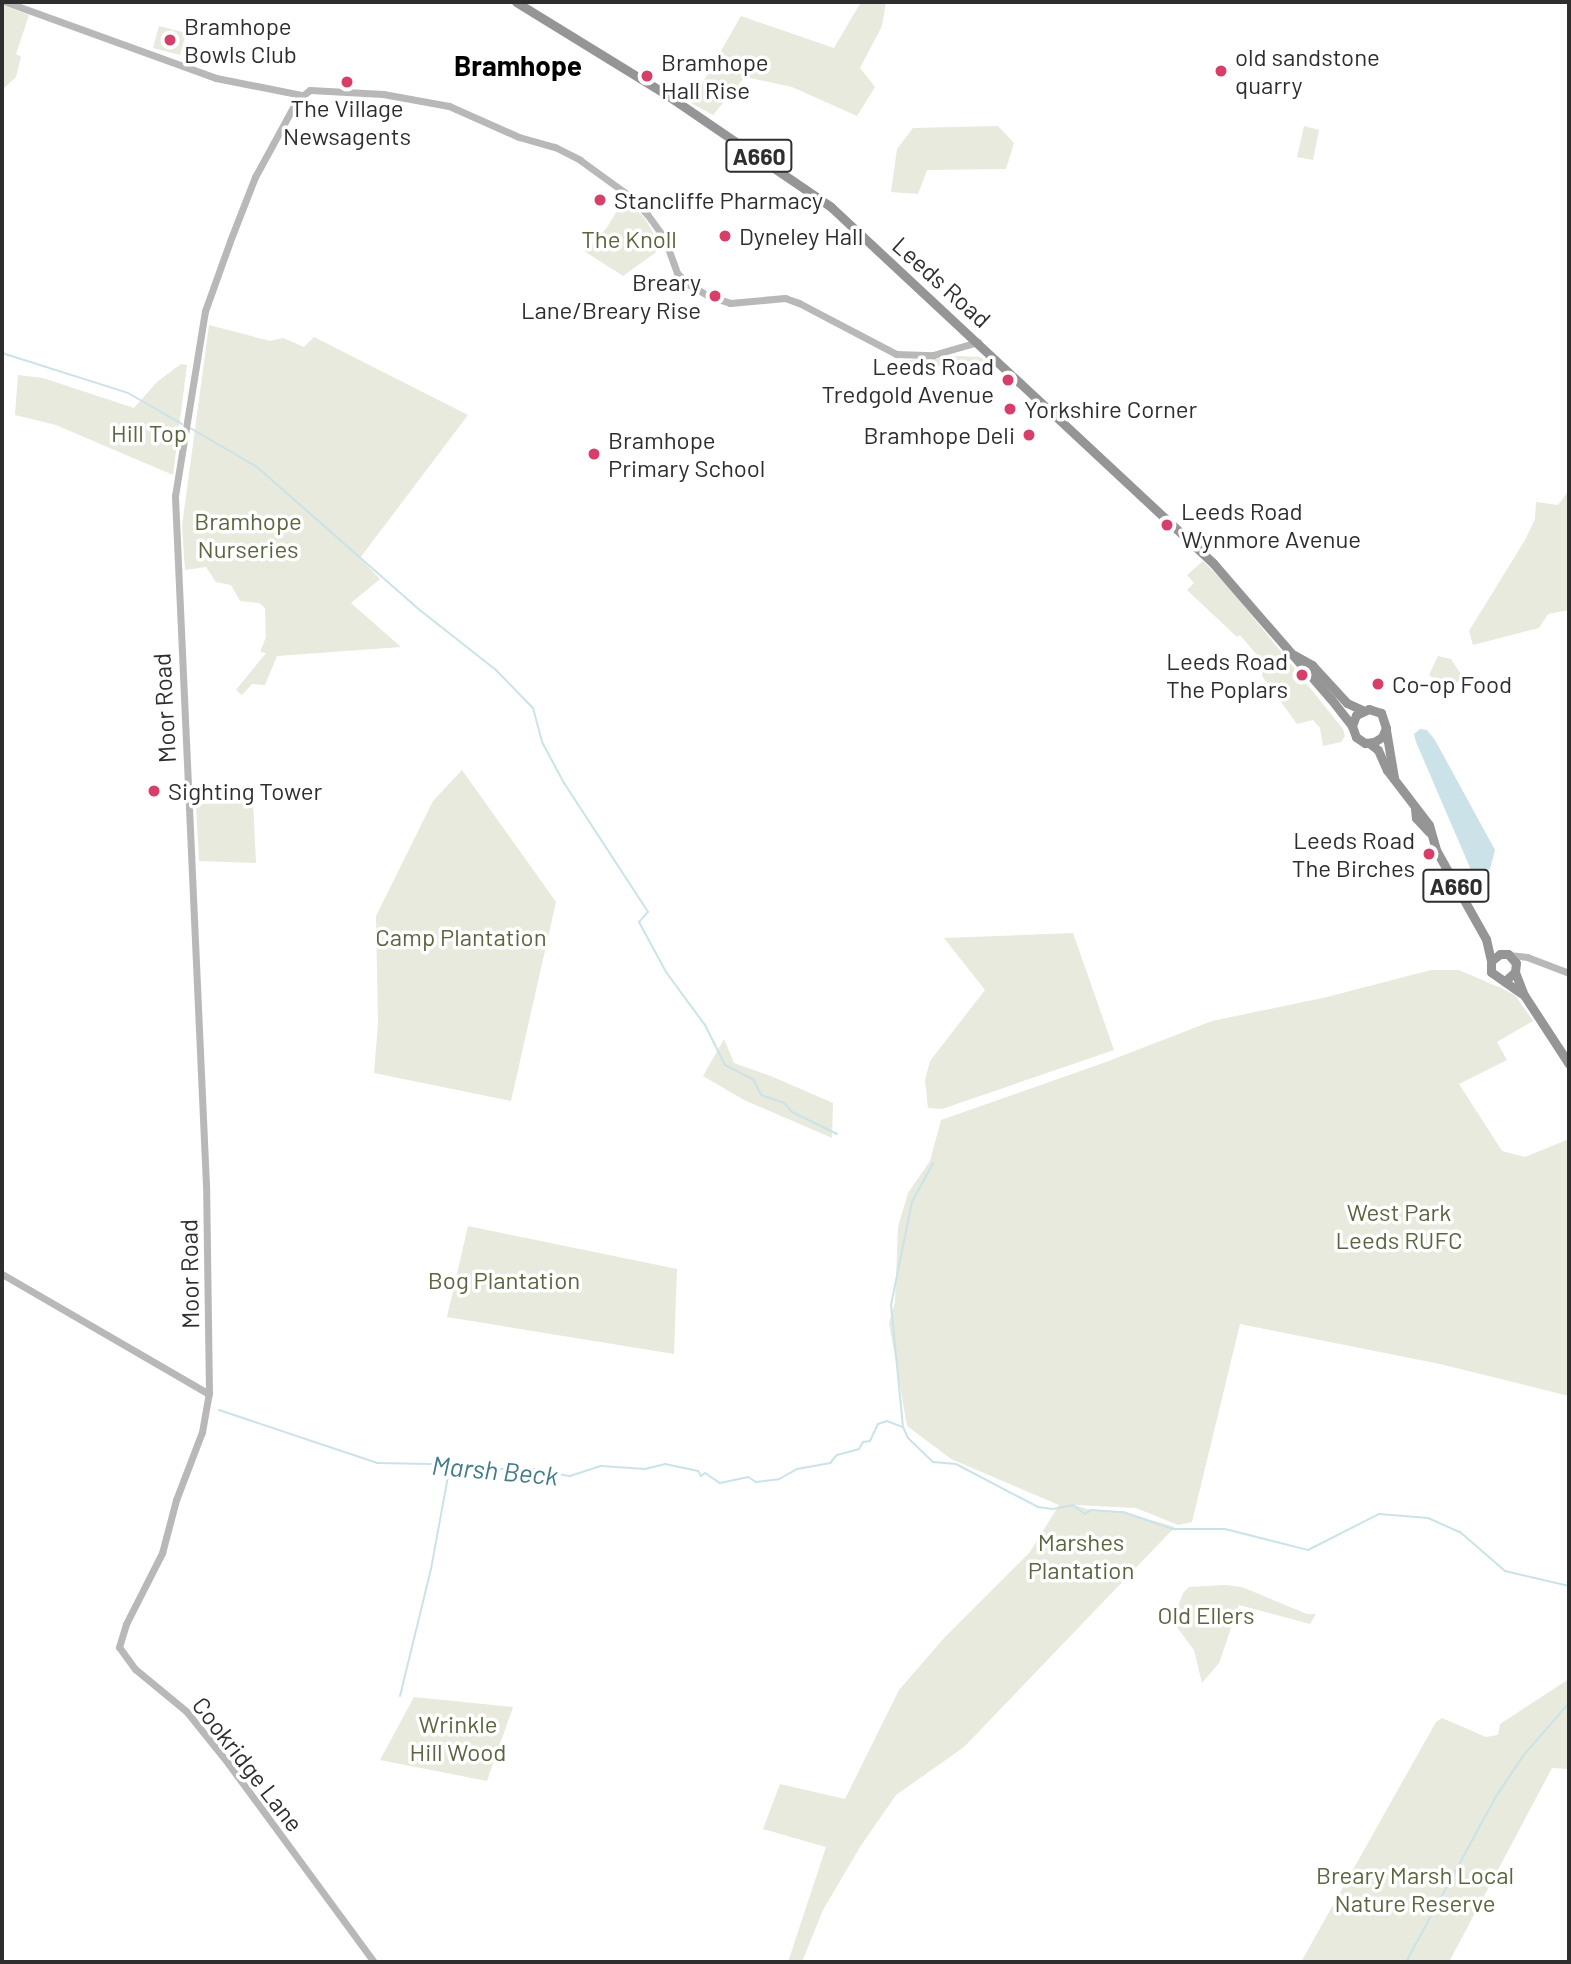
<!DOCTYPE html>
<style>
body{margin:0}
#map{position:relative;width:1571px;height:1964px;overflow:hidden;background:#fff;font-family:Barlow,sans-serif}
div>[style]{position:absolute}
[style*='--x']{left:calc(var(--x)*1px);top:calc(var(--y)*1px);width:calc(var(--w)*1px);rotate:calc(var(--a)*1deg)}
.green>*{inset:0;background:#e7eadd}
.water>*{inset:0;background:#cbe3e8}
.stream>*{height:2px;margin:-1px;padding:0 1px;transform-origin:1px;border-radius:1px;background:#cbe3e8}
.secondary>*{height:7px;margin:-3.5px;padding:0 3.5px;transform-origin:3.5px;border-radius:3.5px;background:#b8b8b8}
.highway>*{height:9px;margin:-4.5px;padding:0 4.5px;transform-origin:4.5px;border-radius:4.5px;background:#959595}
.dots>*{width:19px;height:19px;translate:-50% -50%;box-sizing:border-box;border:4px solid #fff;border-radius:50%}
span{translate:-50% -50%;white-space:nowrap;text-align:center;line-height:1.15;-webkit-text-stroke:7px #fff;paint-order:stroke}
.shield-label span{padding:2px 5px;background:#fff;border:2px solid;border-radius:5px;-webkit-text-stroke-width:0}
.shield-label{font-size:23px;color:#2e2e2e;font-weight:700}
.poi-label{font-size:24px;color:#2e2e2e}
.left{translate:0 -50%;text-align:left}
.right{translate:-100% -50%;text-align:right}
.park-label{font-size:24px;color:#59663f}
.street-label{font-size:24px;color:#2e2e2e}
.water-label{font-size:26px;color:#437c89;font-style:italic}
.quarter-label{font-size:28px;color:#000;font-weight:700}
.frame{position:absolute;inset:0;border:4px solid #2e2e2e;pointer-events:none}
</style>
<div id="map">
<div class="green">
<i style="clip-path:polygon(861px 2px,886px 2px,882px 26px,860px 68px,875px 87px,857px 116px,792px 87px,745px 77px,713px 115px,691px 103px,741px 16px,834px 48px)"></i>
<i style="clip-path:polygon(2px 5px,29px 15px,16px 54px,21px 57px,16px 77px,2px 90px)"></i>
<i style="clip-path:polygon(159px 26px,186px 33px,180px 55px,153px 48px)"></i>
<i style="clip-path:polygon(998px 126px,1014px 143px,1006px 169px,927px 170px,918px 194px,891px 192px,897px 149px,913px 128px)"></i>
<i style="clip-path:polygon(1304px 126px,1319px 130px,1313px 160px,1297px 157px)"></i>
<i style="clip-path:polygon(625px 198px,646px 220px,659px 244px,655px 253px,623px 276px,584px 251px,606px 229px)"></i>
<i style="clip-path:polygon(209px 325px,270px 341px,283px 338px,304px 347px,314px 337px,468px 415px,360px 558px,380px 579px,351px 603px,401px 647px,277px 656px,265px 685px,252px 684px,242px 695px,236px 690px,266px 653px,260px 652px,266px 637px,265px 608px,259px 603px,240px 601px,231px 585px,216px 582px,206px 567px,185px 570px,182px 526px)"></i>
<i style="clip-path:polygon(959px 356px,980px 357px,998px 371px,977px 362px,962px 361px,895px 377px,899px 361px)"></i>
<i style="clip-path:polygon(181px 364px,187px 365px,173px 475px,56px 425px,15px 415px,18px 375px,43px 378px,134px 408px,157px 382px)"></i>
<i style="clip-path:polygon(1569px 490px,1569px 610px,1548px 614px,1539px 628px,1473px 645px,1469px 631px,1525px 540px,1535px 519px,1536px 502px,1558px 505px)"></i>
<i style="clip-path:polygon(1203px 561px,1229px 587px,1343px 729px,1345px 736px,1341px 742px,1323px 746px,1320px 728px,1313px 720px,1297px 724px,1262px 676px,1264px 663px,1240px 635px,1237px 637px,1187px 590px,1194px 583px,1187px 575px)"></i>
<i style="clip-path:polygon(1438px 656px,1451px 659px,1462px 676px,1451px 691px,1429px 675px)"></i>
<i style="clip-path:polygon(462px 770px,556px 902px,511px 1101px,374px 1073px,378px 1023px,376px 916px,433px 801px)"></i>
<i style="clip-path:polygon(253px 803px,256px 863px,199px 861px,196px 804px)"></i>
<i style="clip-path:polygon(1073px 933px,1114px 1050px,942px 1109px,928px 1108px,925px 1080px,930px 1061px,985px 990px,944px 938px)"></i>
<i style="clip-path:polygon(1431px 970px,1459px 970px,1503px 989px,1515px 995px,1533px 1021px,1497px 1042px,1507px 1060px,1459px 1084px,1502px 1151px,1525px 1157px,1569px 1139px,1569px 1396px,1440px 1364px,1240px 1324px,1192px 1522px,1178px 1525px,1136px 1508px,1074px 1505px,1091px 1510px,1123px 1512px,1175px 1527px,964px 1747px,896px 1795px,860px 1847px,823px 1910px,802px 1962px,788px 1962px,826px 1847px,763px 1829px,780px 1784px,845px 1799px,899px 1690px,945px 1637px,1030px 1552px,1059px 1505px,951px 1459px,907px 1426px,889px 1323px,895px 1302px,898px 1227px,908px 1193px,930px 1161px,941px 1120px,1106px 1062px,1212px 1021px,1327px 997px)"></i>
<i style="clip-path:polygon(724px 1039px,734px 1063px,773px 1077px,833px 1103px,832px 1138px,744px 1100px,703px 1076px)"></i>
<i style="clip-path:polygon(468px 1226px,677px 1269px,674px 1354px,447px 1317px)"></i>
<i style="clip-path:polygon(1225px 1585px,1242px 1587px,1307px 1614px,1316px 1614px,1310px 1624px,1239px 1605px,1219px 1663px,1202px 1683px,1194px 1650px,1176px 1626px,1176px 1612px,1183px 1593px,1189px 1587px)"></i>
<i style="clip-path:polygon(1569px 1679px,1569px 1769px,1552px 1768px,1449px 1962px,1301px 1962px,1436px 1722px,1442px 1718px,1486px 1737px,1498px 1735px,1500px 1724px)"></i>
<i style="clip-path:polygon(414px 1697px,513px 1707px,487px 1781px,380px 1760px)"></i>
</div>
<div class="water">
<i style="clip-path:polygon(1420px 729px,1427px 730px,1435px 740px,1495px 850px,1490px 869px,1483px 873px,1471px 870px,1416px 742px,1414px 734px)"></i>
</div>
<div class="stream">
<i style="--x:2;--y:353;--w:132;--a:17.6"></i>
<i style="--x:128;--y:393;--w:62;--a:29.9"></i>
<i style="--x:190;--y:428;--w:78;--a:30.2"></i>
<i style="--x:257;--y:467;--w:218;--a:41.3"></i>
<i style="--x:421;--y:611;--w:95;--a:38.2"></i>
<i style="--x:496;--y:670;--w:53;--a:45.8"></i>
<i style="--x:533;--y:708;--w:35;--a:75"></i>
<i style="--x:542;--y:742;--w:47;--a:61.8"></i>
<i style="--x:564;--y:783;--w:154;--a:56.9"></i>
<i style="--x:648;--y:912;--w:13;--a:132"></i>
<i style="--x:639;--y:922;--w:57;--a:61.6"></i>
<i style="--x:666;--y:972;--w:66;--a:53.7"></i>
<i style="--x:705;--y:1025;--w:45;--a:63.4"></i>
<i style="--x:725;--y:1065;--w:31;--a:27"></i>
<i style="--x:753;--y:1079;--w:18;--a:63"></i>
<i style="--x:761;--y:1095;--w:24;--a:19"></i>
<i style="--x:784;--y:1103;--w:12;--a:48"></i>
<i style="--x:792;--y:1112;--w:50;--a:26.1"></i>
<i style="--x:219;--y:1410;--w:167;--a:18.5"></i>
<i style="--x:377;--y:1463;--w:108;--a:1.1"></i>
<i style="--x:485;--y:1465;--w:9;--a:27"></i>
<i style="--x:493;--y:1469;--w:40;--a:0"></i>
<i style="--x:533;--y:1469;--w:38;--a:11"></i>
<i style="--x:570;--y:1476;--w:33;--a:-18"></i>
<i style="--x:601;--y:1466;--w:44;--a:3.9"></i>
<i style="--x:645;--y:1469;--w:21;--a:-14"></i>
<i style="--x:665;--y:1464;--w:34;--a:12"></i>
<i style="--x:698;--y:1471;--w:6;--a:59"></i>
<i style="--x:701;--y:1476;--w:5;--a:-37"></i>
<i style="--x:705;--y:1473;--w:18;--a:34"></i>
<i style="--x:720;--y:1483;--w:29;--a:-12"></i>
<i style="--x:748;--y:1477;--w:9;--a:32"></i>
<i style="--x:756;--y:1482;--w:23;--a:-7"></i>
<i style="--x:779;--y:1479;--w:21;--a:-29"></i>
<i style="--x:797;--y:1469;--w:34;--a:-10"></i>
<i style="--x:830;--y:1463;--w:11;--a:-49"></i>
<i style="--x:837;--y:1455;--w:23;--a:-15"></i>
<i style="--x:859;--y:1449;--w:8;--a:-60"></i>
<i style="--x:863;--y:1442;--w:7;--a:-8"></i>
<i style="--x:870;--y:1441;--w:19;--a:-65"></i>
<i style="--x:878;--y:1424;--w:9;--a:-18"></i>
<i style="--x:887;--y:1421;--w:17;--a:21"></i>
<i style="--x:903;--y:1427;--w:12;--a:66"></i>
<i style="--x:908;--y:1438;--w:35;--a:44"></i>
<i style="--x:933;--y:1462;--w:23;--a:5"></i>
<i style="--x:956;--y:1464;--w:93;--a:27.7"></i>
<i style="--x:1038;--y:1507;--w:15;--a:8"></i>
<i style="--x:1053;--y:1509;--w:20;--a:-11"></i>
<i style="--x:1073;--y:1505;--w:15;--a:37"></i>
<i style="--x:1085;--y:1514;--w:7;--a:-34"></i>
<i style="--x:1091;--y:1510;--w:32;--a:4"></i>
<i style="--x:1123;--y:1512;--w:53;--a:18.8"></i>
<i style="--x:1173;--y:1529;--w:52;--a:0"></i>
<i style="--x:1225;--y:1529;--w:86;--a:14.2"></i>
<i style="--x:1308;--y:1550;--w:80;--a:-26.9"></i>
<i style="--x:1379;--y:1514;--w:49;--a:4.7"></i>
<i style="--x:1428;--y:1518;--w:35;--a:24"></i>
<i style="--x:1460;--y:1532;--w:60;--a:40.9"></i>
<i style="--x:1505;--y:1571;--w:66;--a:13.2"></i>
<i style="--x:903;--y:1427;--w:123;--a:-95.6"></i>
<i style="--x:891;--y:1305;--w:105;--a:-78.5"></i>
<i style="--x:912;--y:1202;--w:44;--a:-61.7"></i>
<i style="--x:400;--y:1696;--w:131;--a:-76.3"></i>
<i style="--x:431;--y:1569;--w:106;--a:-79.6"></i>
<i style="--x:1406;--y:1962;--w:187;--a:-61.5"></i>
<i style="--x:1495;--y:1798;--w:50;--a:-56.3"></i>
<i style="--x:1523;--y:1756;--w:70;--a:-49"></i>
</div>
<div class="secondary">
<i style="--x:6;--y:2;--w:223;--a:19.9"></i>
<i style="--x:216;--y:78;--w:88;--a:11.2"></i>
<i style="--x:1509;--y:955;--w:18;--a:6"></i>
<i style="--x:1527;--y:957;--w:45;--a:20.9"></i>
<i style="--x:2;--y:1274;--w:239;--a:30.1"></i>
<i style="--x:374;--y:1962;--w:247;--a:-126.3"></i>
<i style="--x:228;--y:1763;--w:67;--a:-128.9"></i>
<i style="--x:186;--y:1711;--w:66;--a:-140.5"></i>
<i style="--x:135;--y:1669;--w:27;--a:-126"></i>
<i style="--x:119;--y:1647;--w:24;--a:-73"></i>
<i style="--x:126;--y:1624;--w:80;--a:-63.1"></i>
<i style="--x:162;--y:1553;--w:55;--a:-75.2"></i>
<i style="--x:176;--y:1500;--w:73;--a:-69.1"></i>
<i style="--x:202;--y:1432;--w:39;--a:-80"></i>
<i style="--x:209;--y:1394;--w:209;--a:-90.8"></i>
<i style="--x:206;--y:1185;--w:690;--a:-92.58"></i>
<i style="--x:175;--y:496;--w:187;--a:-80.8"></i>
<i style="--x:205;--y:311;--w:74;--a:-70.3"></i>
<i style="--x:230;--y:241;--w:69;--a:-68.7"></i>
<i style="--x:255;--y:177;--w:88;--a:-61.4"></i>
<i style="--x:297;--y:100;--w:16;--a:-38"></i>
<i style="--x:310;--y:90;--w:73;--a:3.1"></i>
<i style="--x:383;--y:94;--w:67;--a:10.3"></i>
<i style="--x:449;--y:106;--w:77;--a:23.9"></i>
<i style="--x:519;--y:137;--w:37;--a:16"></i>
<i style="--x:555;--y:147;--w:28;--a:27"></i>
<i style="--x:580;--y:160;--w:63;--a:36"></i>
<i style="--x:631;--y:197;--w:23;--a:47"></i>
<i style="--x:647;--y:214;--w:29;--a:54"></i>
<i style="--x:664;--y:237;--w:38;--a:70"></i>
<i style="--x:677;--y:273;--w:16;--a:45"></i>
<i style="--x:688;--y:284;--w:24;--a:30"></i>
<i style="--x:709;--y:296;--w:22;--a:18"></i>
<i style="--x:730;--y:303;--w:55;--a:-5.2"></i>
<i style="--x:785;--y:298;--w:15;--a:20"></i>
<i style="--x:799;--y:303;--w:110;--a:27.7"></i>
<i style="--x:896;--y:354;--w:37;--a:2"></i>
<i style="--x:933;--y:355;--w:47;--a:-16.1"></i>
</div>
<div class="highway">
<i style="--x:516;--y:2;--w:174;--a:31.6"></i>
<i style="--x:664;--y:93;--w:202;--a:34.3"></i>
<i style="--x:831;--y:207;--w:522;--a:42.98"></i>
<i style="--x:1213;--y:563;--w:180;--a:49.1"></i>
<i style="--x:1331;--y:699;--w:34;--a:52"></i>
<i style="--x:1352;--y:726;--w:12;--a:70"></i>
<i style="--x:1356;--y:737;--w:11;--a:34"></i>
<i style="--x:1365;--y:743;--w:9;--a:-6"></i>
<i style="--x:1374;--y:742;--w:9;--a:-32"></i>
<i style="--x:1382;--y:737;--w:10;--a:-66"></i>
<i style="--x:1386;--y:728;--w:16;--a:-108"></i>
<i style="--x:1381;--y:713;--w:13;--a:-162"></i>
<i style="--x:1369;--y:709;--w:14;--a:155"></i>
<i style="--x:1356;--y:715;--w:12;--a:110"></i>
<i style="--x:1294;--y:655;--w:21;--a:29"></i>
<i style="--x:1312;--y:665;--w:52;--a:47.4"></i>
<i style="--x:1347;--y:703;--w:17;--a:25"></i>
<i style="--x:1386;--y:730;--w:49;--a:80.5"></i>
<i style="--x:1369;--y:743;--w:11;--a:38"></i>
<i style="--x:1378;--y:750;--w:22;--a:66"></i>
<i style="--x:1387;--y:770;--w:69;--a:52.6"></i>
<i style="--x:1429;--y:825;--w:26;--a:74"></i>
<i style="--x:1436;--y:850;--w:102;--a:60.7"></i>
<i style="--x:1486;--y:939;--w:23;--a:77"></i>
<i style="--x:1415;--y:809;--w:9;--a:84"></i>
<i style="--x:1416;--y:818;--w:19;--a:47"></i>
<i style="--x:1515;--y:972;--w:25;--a:69"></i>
<i style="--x:1524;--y:995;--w:82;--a:56.9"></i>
<i style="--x:1506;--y:980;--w:12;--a:-42"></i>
<i style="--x:1515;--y:972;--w:9;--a:-84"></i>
<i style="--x:1516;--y:963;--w:12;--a:-132"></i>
<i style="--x:1508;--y:954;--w:8;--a:180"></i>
<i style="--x:1500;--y:954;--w:11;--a:142"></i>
<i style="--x:1491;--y:961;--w:11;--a:90"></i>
<i style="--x:1491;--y:972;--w:37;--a:35"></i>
</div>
<div class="dots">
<i style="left:170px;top:40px;background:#d63f69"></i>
<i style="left:1221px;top:71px;background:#d63f69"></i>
<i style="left:647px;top:76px;background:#d63f69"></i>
<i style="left:347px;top:82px;background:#d63f69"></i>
<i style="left:600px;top:200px;background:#d63f69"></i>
<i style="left:725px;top:236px;background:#d63f69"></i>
<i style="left:715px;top:296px;background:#d63f69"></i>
<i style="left:1008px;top:380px;background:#d63f69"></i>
<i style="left:1010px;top:409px;background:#d63f69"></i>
<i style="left:1029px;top:435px;background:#d63f69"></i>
<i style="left:594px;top:454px;background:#d63f69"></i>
<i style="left:1167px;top:525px;background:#d63f69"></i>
<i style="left:1302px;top:675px;background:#d63f69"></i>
<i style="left:1378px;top:684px;background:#d63f69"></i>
<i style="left:154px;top:791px;background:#d63f69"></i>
<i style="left:1429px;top:854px;background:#d63f69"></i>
</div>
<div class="shield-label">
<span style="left:759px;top:156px">A660</span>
<span style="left:1456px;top:886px">A660</span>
</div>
<div class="poi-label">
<span class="left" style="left:184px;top:40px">Bramhope<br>Bowls Club</span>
<span class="left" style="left:1235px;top:71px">old sandstone<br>quarry</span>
<span class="left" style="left:661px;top:76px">Bramhope<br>Hall Rise</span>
<span style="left:347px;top:122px">The Village<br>Newsagents</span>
<span class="left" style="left:614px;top:200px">Stancliffe Pharmacy</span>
<span class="left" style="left:739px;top:236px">Dyneley Hall</span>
<span class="right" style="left:701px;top:296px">Breary<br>Lane/Breary Rise</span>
<span class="right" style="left:994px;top:380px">Leeds Road<br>Tredgold Avenue</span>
<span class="left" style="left:1024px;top:409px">Yorkshire Corner</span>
<span class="right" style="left:1015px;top:435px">Bramhope Deli</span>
<span class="left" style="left:608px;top:454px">Bramhope<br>Primary School</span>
<span class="left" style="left:1181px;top:525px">Leeds Road<br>Wynmore Avenue</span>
<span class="right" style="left:1288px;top:675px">Leeds Road<br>The Poplars</span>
<span class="left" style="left:1392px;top:684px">Co-op Food</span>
<span class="left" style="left:168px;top:791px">Sighting Tower</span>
<span class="right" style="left:1415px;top:854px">Leeds Road<br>The Birches</span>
</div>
<div class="park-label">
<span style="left:629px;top:239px">The Knoll</span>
<span style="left:149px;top:433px">Hill Top</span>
<span style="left:248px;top:535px">Bramhope<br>Nurseries</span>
<span style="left:461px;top:937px">Camp Plantation</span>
<span style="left:1399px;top:1226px">West Park<br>Leeds RUFC</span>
<span style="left:504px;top:1280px">Bog Plantation</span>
<span style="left:1081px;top:1556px">Marshes<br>Plantation</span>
<span style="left:1206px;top:1615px">Old Ellers</span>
<span style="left:458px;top:1738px">Wrinkle<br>Hill Wood</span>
<span style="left:1415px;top:1889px">Breary Marsh Local<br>Nature Reserve</span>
</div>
<div class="street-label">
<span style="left:942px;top:282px;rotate:42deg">Leeds Road</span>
<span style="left:164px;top:708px;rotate:-93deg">Moor Road</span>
<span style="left:189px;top:1274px;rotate:-91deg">Moor Road</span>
<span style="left:248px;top:1764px;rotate:52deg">Cookridge Lane</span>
</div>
<div class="water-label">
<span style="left:495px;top:1470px;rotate:5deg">Marsh Beck</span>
</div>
<div class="quarter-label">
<span style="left:518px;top:65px">Bramhope</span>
</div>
<div class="frame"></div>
</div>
